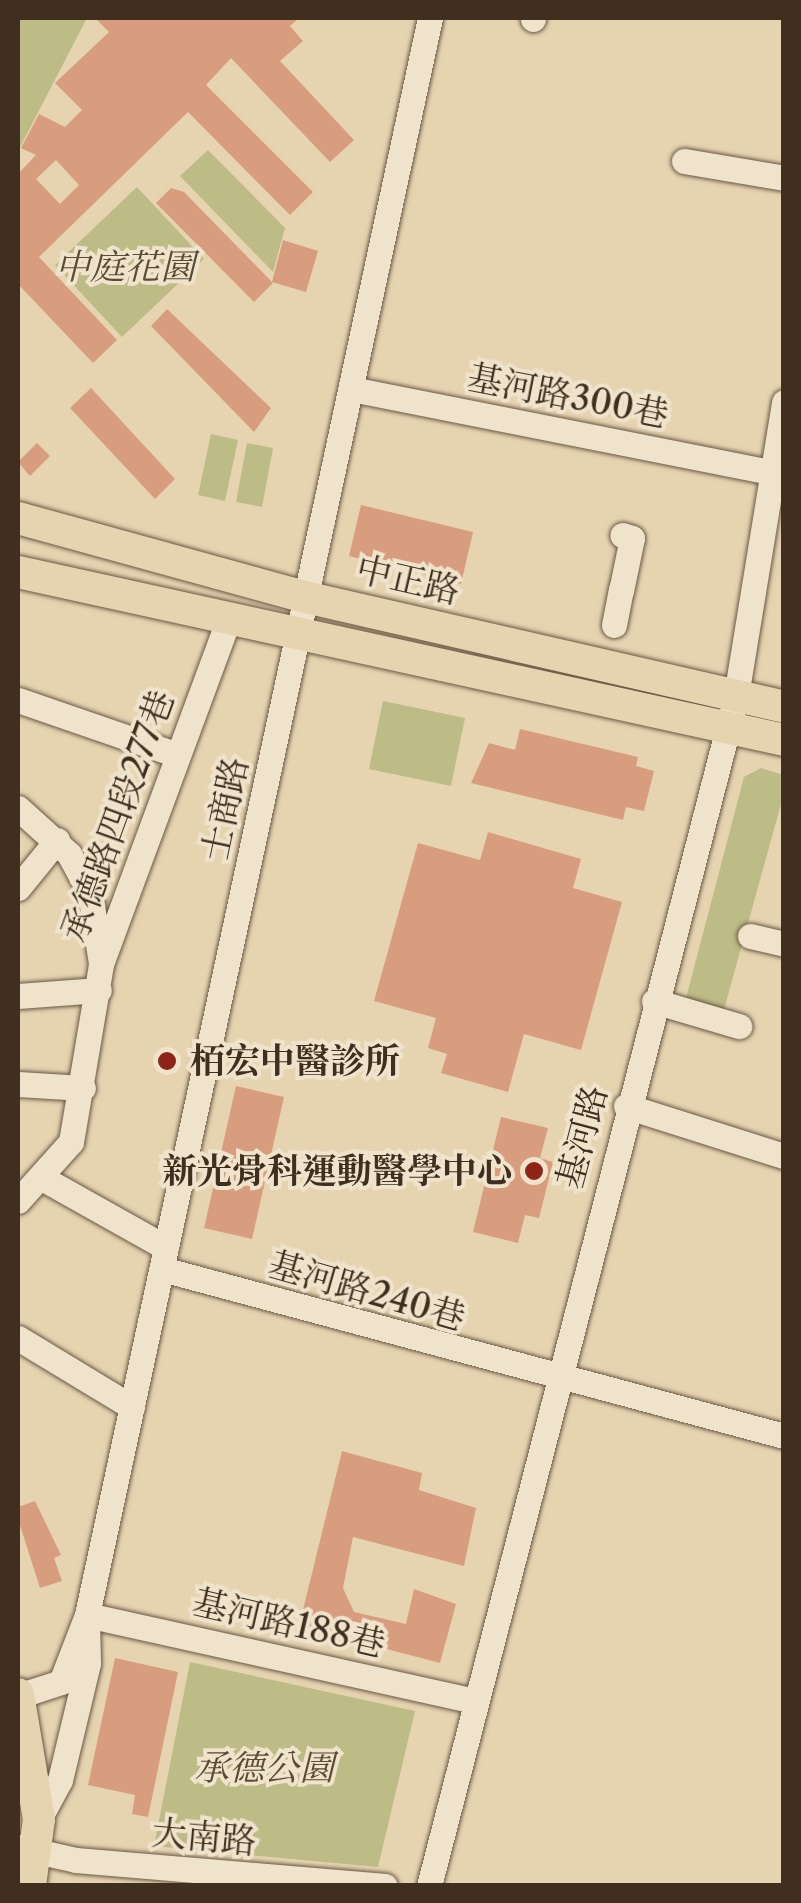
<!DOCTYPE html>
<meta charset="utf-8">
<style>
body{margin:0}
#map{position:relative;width:801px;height:1903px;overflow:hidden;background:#e6d4b1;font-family:"Libre Caslon Text","Noto Serif TC",serif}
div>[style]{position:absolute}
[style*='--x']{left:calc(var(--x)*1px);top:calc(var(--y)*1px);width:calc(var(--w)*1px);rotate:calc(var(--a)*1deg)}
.green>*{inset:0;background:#bdbb86}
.building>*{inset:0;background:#d89d7e}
.roads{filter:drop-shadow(0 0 2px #6a5844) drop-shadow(0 0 2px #6a5844)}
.minor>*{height:25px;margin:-12.5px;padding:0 12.5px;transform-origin:12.5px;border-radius:12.5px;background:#efe3cc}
.major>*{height:32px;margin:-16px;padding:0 16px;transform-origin:16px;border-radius:16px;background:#e6d4b1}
.dots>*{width:28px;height:28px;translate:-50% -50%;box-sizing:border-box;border:5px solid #efe3cc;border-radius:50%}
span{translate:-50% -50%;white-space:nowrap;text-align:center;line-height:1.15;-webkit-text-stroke:8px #efe3cc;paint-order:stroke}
.park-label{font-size:35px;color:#594b34;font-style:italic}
.street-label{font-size:35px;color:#402f1f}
.poi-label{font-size:35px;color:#402f1f;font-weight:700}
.left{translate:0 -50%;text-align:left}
.right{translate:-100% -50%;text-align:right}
.frame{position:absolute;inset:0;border:20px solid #402f1f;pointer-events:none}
</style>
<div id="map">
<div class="green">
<i style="clip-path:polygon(18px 18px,87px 18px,18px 151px)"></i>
<i style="clip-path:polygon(208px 150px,285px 228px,273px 272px,180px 176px)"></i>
<i style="clip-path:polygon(137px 187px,204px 259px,122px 337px,55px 265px)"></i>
<i style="clip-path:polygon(211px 434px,238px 440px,225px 501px,198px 495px)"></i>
<i style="clip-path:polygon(247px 443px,273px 448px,262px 507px,236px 502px)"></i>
<i style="clip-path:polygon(383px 701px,465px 718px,451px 786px,369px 769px)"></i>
<i style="clip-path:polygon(761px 768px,783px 775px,783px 797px,723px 1013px,685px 1002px,744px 777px)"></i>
<i style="clip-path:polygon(190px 1662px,415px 1711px,378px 1867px,154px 1846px)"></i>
</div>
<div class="building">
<i style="clip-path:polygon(evenodd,95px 18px,299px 18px,290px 26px,303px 41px,280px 61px,354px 140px,330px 162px,231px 58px,206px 85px,313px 192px,290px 215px,188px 112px,39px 257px,117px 340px,93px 363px,18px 284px,18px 174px,36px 155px,21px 148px,39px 114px,65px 127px,82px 110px,55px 83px,109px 32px,95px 18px,56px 160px,79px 185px,60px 204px,36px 179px,56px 160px)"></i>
<i style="clip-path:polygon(171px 188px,184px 192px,273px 283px,254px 302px,156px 203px)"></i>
<i style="clip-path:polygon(283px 240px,318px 251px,306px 292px,272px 282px)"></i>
<i style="clip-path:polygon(167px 309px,271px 408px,254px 432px,151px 326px)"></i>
<i style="clip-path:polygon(91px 388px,175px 479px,155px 499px,70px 408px)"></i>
<i style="clip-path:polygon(37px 443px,50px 456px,30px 476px,18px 462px)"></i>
<i style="clip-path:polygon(361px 505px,473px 532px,461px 584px,349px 556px)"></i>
<i style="clip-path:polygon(520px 729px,638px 757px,636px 766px,654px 771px,644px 811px,626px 807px,623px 820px,471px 783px,489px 743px,515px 750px)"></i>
<i style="clip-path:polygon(488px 832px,581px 859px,573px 888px,622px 902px,581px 1050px,524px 1034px,508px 1092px,441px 1073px,447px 1054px,428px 1048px,436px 1018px,374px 1001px,418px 843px,480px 860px)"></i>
<i style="clip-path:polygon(236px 1086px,284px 1097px,252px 1239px,204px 1228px)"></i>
<i style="clip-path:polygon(501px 1117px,548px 1128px,540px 1158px,553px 1162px,539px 1218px,525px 1215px,518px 1243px,473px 1232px)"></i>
<i style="clip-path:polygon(342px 1451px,422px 1473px,419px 1490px,476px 1508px,464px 1566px,353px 1537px,343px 1588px,354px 1612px,406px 1624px,414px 1589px,456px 1604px,440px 1663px,299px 1626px)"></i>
<i style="clip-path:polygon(35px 1501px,61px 1555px,54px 1558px,62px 1581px,40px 1588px,18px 1519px,18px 1507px)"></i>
<i style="clip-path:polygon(115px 1658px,178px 1672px,148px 1817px,132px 1814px,135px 1795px,88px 1785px)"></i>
</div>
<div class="roads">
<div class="minor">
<i style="--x:533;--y:19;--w:1;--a:-90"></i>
<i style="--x:684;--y:161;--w:101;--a:9.6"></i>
<i style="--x:351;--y:389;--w:429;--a:11.2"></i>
<i style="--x:621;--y:591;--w:54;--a:-78.3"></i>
<i style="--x:632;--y:538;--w:10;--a:-163"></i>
<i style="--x:614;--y:625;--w:37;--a:-79"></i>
<i style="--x:18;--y:700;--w:166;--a:19"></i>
<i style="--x:18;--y:808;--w:69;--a:42"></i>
<i style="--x:69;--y:854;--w:44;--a:61.7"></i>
<i style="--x:90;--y:893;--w:71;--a:81.1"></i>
<i style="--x:18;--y:888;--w:62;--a:-50.9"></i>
<i style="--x:750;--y:936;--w:35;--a:13"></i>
<i style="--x:18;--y:996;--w:81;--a:-4.2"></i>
<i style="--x:654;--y:1001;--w:89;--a:16.4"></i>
<i style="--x:18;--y:1084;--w:65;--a:3.5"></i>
<i style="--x:626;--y:1106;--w:166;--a:17.6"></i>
<i style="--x:42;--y:1178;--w:141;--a:29.3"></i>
<i style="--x:18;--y:1201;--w:79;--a:-48.1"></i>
<i style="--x:71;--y:1142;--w:181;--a:-80.4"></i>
<i style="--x:101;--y:964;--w:371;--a:-69.7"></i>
<i style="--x:162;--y:1269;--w:644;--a:15.03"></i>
<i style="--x:18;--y:1338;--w:133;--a:31.2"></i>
<i style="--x:87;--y:1615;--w:397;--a:12.5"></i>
<i style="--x:18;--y:1696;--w:45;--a:-18"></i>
<i style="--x:61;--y:1682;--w:72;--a:-68.8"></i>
<i style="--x:87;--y:1615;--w:1633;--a:-77.88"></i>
<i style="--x:39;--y:1819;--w:44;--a:-61.7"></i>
<i style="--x:60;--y:1780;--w:120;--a:-76.5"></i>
<i style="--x:88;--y:1663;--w:43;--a:-91.3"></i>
<i style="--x:18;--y:1847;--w:59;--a:12.6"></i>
<i style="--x:76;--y:1860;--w:310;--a:4.8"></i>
<i style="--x:429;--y:1886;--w:1229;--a:-75.53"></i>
<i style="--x:736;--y:696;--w:298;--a:-80.7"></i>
</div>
<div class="major">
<i style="--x:18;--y:518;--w:298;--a:15.4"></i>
<i style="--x:305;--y:597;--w:491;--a:12.9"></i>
<i style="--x:18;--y:572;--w:784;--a:12.37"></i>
<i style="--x:18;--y:1694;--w:127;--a:80.5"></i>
<i style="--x:39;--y:1819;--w:68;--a:97.7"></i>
</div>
</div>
<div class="dots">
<i style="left:167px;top:1061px;background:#8f2418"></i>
<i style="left:534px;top:1171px;background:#8f2418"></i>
</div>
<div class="park-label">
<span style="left:125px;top:267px">中庭花園</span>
<span style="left:264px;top:1768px">承德公園</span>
</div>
<div class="street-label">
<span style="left:568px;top:396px;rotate:11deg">基河路300巷</span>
<span style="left:408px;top:580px;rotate:13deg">中正路</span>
<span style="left:225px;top:809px;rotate:-78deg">士商路</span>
<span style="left:118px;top:816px;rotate:-70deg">承德路四段277巷</span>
<span style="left:582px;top:1137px;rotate:-75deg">基河路</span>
<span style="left:367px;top:1291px;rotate:16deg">基河路240巷</span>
<span style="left:289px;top:1623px;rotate:13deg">基河路188巷</span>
<span style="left:204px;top:1837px;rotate:5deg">大南路</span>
</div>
<div class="poi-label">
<span class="left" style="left:190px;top:1061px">栢宏中醫診所</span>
<span class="right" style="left:512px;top:1171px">新光骨科運動醫學中心</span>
</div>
<div class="frame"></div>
</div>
